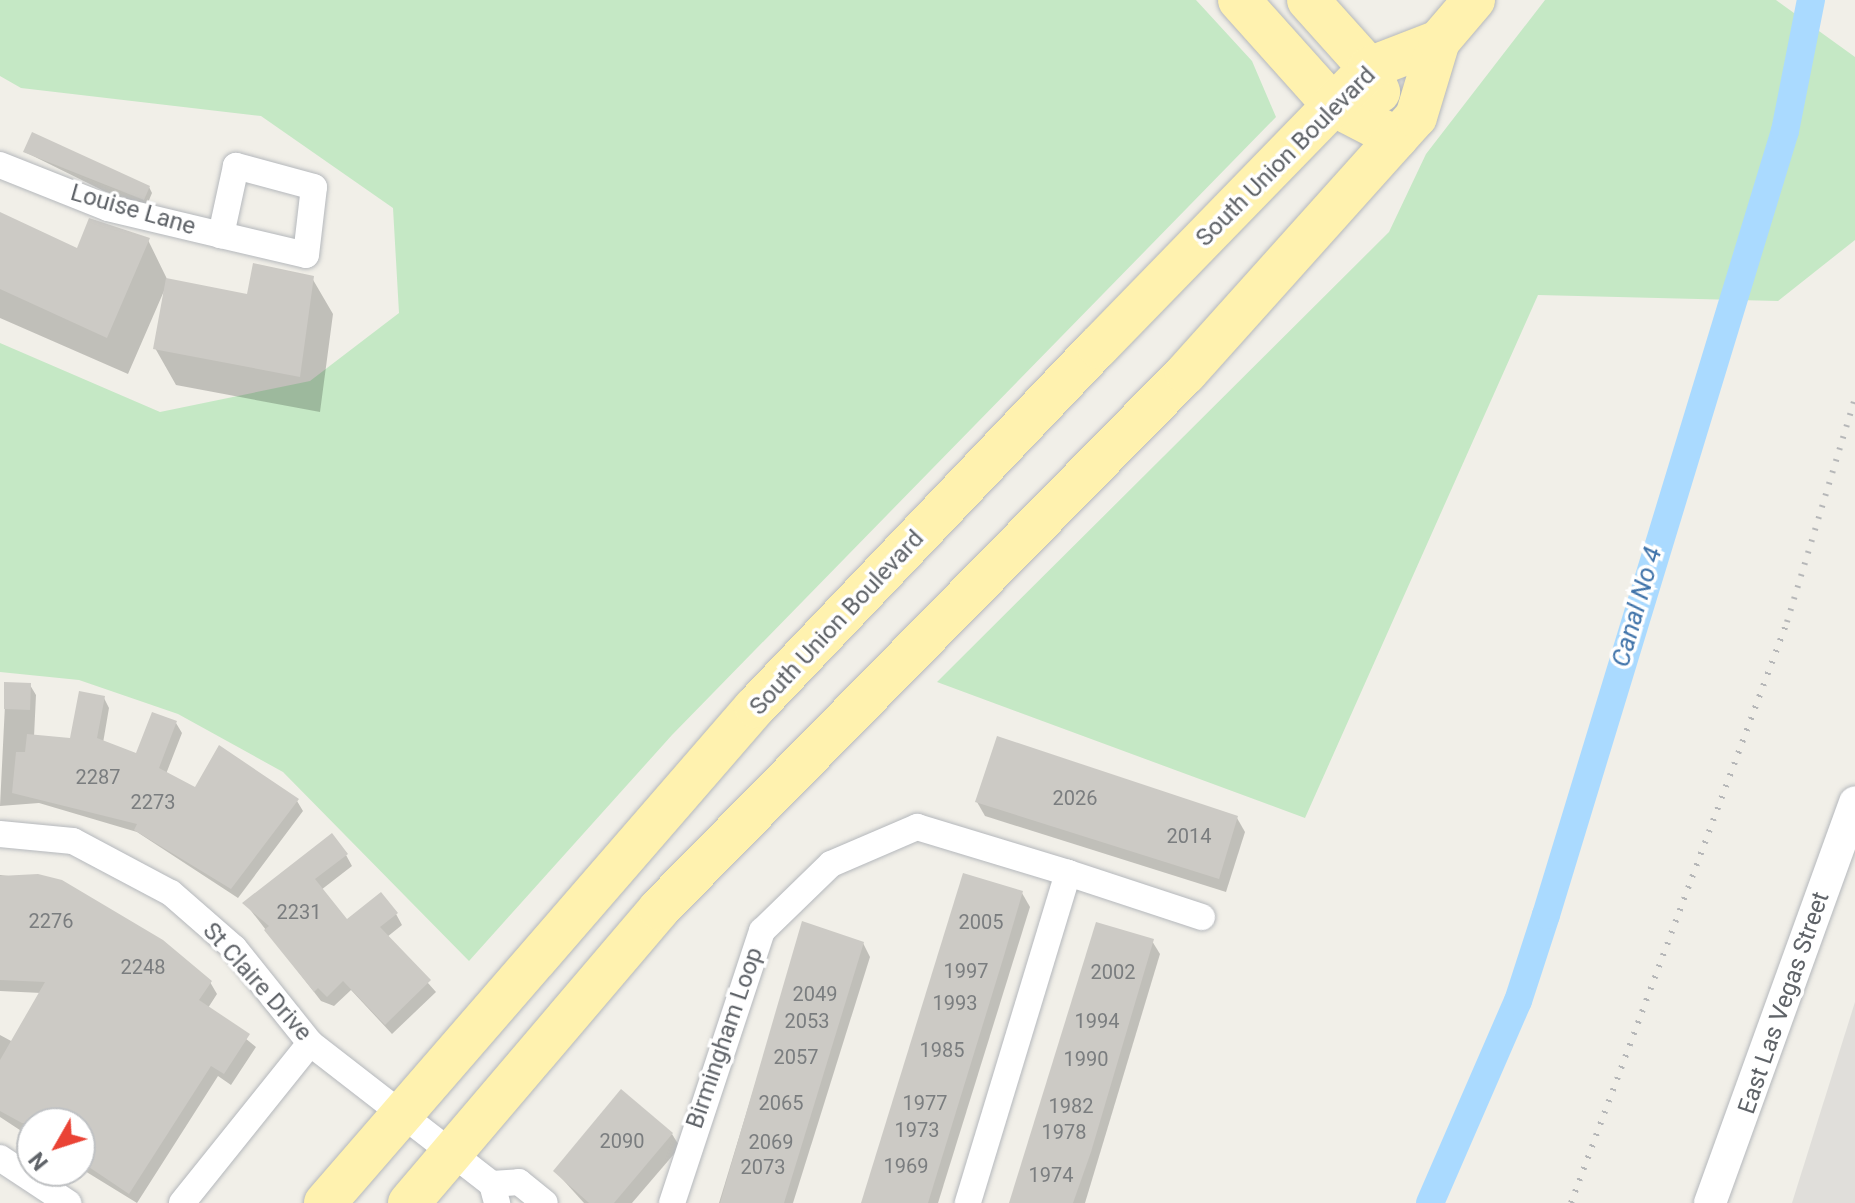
<!DOCTYPE html>
<style>
body{margin:0}
#map{position:relative;width:1855px;height:1203px;overflow:hidden;background:#f1efe8;font-family:Roboto,sans-serif}
div>[style]{position:absolute}
[style*='--x']{left:calc(var(--x)*1px);top:calc(var(--y)*1px);width:calc(var(--w)*1px);rotate:calc(var(--a)*1deg)}
.industrial>*{inset:0;background:#e0deda}
.green>*{inset:0;background:#c5e8c5}
.shadow>*{inset:0;background:#0003}
.canal>*{height:28px;margin:-14px;padding:0 14px;transform-origin:14px;border-radius:14px;background:#aadaff}
.building>*{inset:0;background:#cccac5}
.roads{filter:drop-shadow(0 0 2px #b5b8bc) drop-shadow(0 0 2px #b5b8bc)}
.minor>*{height:26px;margin:-13px;padding:0 13px;transform-origin:13px;border-radius:13px;background:#fff}
.tertiary>*{height:32px;margin:-16px;padding:0 16px;transform-origin:16px;border-radius:16px;background:#fff}
.primary>*{height:42px;margin:-21px;padding:0 21px;transform-origin:21px;border-radius:21px;background:#fff2af}
.rail>*{height:6px;margin-top:-3px;transform-origin:0;background:repeating-linear-gradient(90deg,#b6b7b8 0 2px,transparent 0 12px)}
span{translate:-50% -50%;white-space:nowrap;text-align:center;line-height:1.15;-webkit-text-stroke:7px #fff;paint-order:stroke}
.number-label{font-size:20px;color:#7a7d7f}
.number-label span{-webkit-text-stroke-width:0}
.street-label{font-size:24px;color:#5f6368}
.water-label{font-size:26px;color:#4174aa;font-style:italic}
.north{position:absolute;left:16px;top:1107px;width:80px;height:80px;box-sizing:border-box;background:#fff;border:2px solid #bfc1c3;border-radius:50%;rotate:231deg;font-size:22px;font-weight:700;line-height:32px;text-align:center;color:#5f6368}
.north::after{content:'';display:block;margin:auto;width:28px;height:36px;background:#ea4335;clip-path:polygon(50% 0,100% 100%,50% 72%,0 100%)}
</style>
<div id="map">
<div class="industrial">
<i style="clip-path:polygon(1855px 1002px,1855px 1203px,1792px 1203px)"></i>
</div>
<div class="green">
<i style="clip-path:polygon(0 0,1196px 0,1252px 61px,1276px 117px,672px 735px,469px 961px,283px 772px,178px 714px,79px 680px,0 672px,0 343px,160px 412px,310px 381px,399px 313px,393px 208px,261px 116px,21px 88px,0 76px)"></i>
<i style="clip-path:polygon(1545px 0,1776px 0,1855px 57px,1855px 240px,1778px 301px,1538px 295px,1305px 818px,937px 682px,1389px 232px,1426px 154px)"></i>
</div>
<div class="shadow">
<i style="clip-path:polygon(25px 152px,149px 187px,152px 193px,147px 205px,118px 198px)"></i>
<i style="clip-path:polygon(0 217px,78px 250px,148px 240px,168px 281px,248px 296px,312px 278px,333px 314px,320px 412px,176px 385px,155px 348px,164px 291px,128px 374px,0 318px)"></i>
<i style="clip-path:polygon(6px 684px,30px 685px,36px 695px,34px 737px,72px 740px,104px 698px,109px 708px,103px 743px,138px 756px,176px 723px,182px 733px,166px 774px,196px 790px,297px 801px,303px 811px,238px 898px,137px 832px,39px 803px,0 806px)"></i>
<i style="clip-path:polygon(977px 802px,1237px 818px,1245px 832px,1226px 892px,985px 816px)"></i>
<i style="clip-path:polygon(346px 855px,352px 866px,321px 890px,346px 922px,396px 914px,402px 925px,387px 937px,436px 992px,392px 1034px,351px 990px,334px 1006px,321px 1001px,245px 903px)"></i>
<i style="clip-path:polygon(0 875px,62px 882px,210px 982px,217px 994px,208px 1008px,256px 1047px,231px 1085px,218px 1076px,137px 1203px,80px 1168px,80px 1123px,32px 1123px,32px 1138px,0 1117px,0 1035px,13px 1042px,41px 993px,0 991px)"></i>
<i style="clip-path:polygon(1022px 893px,1030px 907px,938px 1203px,864px 1203px)"></i>
<i style="clip-path:polygon(804px 924px,863px 943px,870px 957px,793px 1203px,719px 1203px)"></i>
<i style="clip-path:polygon(1152px 941px,1160px 954px,1085px 1203px,1011px 1203px)"></i>
<i style="clip-path:polygon(672px 1134px,680px 1147px,632px 1203px,584px 1203px,555px 1171px)"></i>
</div>
<div class="canal">
<i style="--x:1430;--y:1203;--w:220;--a:-66.5"></i>
<i style="--x:1518;--y:1001;--w:90;--a:-72"></i>
<i style="--x:1546;--y:915;--w:820;--a:-73.05"></i>
<i style="--x:1785;--y:131;--w:134;--a:-78.8"></i>
</div>
<div class="building">
<i style="clip-path:polygon(32px 132px,150px 186px,144px 200px,23px 152px)"></i>
<i style="clip-path:polygon(0 212px,77px 248px,89px 218px,150px 238px,107px 338px,0 289px)"></i>
<i style="clip-path:polygon(253px 263px,314px 276px,300px 377px,153px 349px,166px 278px,247px 294px)"></i>
<i style="clip-path:polygon(4px 682px,31px 683px,30px 710px,4px 709px)"></i>
<i style="clip-path:polygon(79px 691px,105px 696px,97px 738px,136px 753px,152px 712px,177px 721px,159px 768px,195px 787px,219px 745px,299px 799px,231px 889px,134px 830px,137px 824px,12px 793px,16px 752px,25px 752px,27px 734px,70px 738px)"></i>
<i style="clip-path:polygon(997px 736px,1238px 816px,1219px 879px,975px 802px)"></i>
<i style="clip-path:polygon(332px 833px,348px 854px,315px 879px,347px 919px,381px 892px,398px 913px,380px 927px,431px 980px,385px 1025px,343px 981px,327px 997px,318px 988px,314px 992px,264px 930px,269px 926px,242px 903px)"></i>
<i style="clip-path:polygon(963px 873px,1023px 891px,1003px 959px,928px 1203px,861px 1203px)"></i>
<i style="clip-path:polygon(38px 874px,62px 880px,163px 940px,212px 981px,199px 1000px,250px 1034px,224px 1074px,211px 1066px,129px 1194px,80px 1161px,80px 1123px,22px 1123px,0 1111px,0 1060px,45px 982px,0 980px,0 876px)"></i>
<i style="clip-path:polygon(802px 921px,864px 942px,784px 1203px,720px 1203px)"></i>
<i style="clip-path:polygon(1096px 922px,1154px 939px,1091px 1152px,1073px 1203px,1009px 1203px)"></i>
<i style="clip-path:polygon(621px 1089px,673px 1133px,614px 1203px,589px 1203px,553px 1171px)"></i>
</div>
<div class="roads">
<div class="minor">
<i style="--x:0;--y:165;--w:116;--a:21.7"></i>
<i style="--x:108;--y:208;--w:116;--a:13.4"></i>
<i style="--x:221;--y:235;--w:87;--a:13.2"></i>
<i style="--x:306;--y:255;--w:68;--a:-83.3"></i>
<i style="--x:314;--y:187;--w:81;--a:-164.9"></i>
<i style="--x:236;--y:166;--w:71;--a:102.3"></i>
<i style="--x:0;--y:834;--w:73;--a:5.5"></i>
<i style="--x:73;--y:841;--w:111;--a:28"></i>
<i style="--x:171;--y:893;--w:84;--a:41.1"></i>
<i style="--x:234;--y:948;--w:122;--a:51.3"></i>
<i style="--x:310;--y:1043;--w:230;--a:37.8"></i>
<i style="--x:492;--y:1184;--w:20;--a:75"></i>
<i style="--x:1068;--y:873;--w:141;--a:18.2"></i>
<i style="--x:0;--y:1158;--w:82;--a:33.5"></i>
<i style="--x:492;--y:1184;--w:27;--a:-4"></i>
<i style="--x:519;--y:1182;--w:33;--a:39"></i>
<i style="--x:182;--y:1203;--w:205;--a:-51.3"></i>
<i style="--x:672;--y:1203;--w:287;--a:-71.7"></i>
<i style="--x:762;--y:931;--w:96;--a:-44.2"></i>
<i style="--x:831;--y:864;--w:94;--a:-23.3"></i>
<i style="--x:917;--y:827;--w:158;--a:16.9"></i>
<i style="--x:1068;--y:873;--w:345;--a:106.9"></i>
</div>
<div class="tertiary">
<i style="--x:1710;--y:1203;--w:426;--a:-70.1"></i>
</div>
<div class="primary">
<i style="--x:1239;--y:0;--w:141;--a:48.2"></i>
<i style="--x:1333;--y:105;--w:72;--a:27.3"></i>
<i style="--x:1308;--y:0;--w:91;--a:48.1"></i>
<i style="--x:1369;--y:68;--w:26;--a:67"></i>
<i style="--x:325;--y:1203;--w:656;--a:-49.08"></i>
<i style="--x:755;--y:707;--w:497;--a:-46.4"></i>
<i style="--x:1098;--y:347;--w:389;--a:-45.8"></i>
<i style="--x:1369;--y:68;--w:75;--a:-21.1"></i>
<i style="--x:409;--y:1203;--w:386;--a:-49.6"></i>
<i style="--x:659;--y:909;--w:752;--a:-45.49"></i>
<i style="--x:1186;--y:373;--w:344;--a:-48.1"></i>
<i style="--x:1416;--y:117;--w:79;--a:-73.2"></i>
<i style="--x:1439;--y:41;--w:54;--a:-49.5"></i>
</div>
</div>
<div class="rail">
<i style="--x:1571;--y:1203;--w:620;--a:-69.61"></i>
<i style="--x:1787;--y:622;--w:234;--a:-73.1"></i>
</div>
<div class="number-label">
<span style="left:98px;top:777px">2287</span>
<span style="left:1075px;top:798px">2026</span>
<span style="left:153px;top:802px">2273</span>
<span style="left:1189px;top:836px">2014</span>
<span style="left:299px;top:912px">2231</span>
<span style="left:51px;top:921px">2276</span>
<span style="left:981px;top:922px">2005</span>
<span style="left:143px;top:967px">2248</span>
<span style="left:966px;top:971px">1997</span>
<span style="left:1113px;top:972px">2002</span>
<span style="left:815px;top:994px">2049</span>
<span style="left:955px;top:1003px">1993</span>
<span style="left:807px;top:1021px">2053</span>
<span style="left:1097px;top:1021px">1994</span>
<span style="left:942px;top:1050px">1985</span>
<span style="left:796px;top:1057px">2057</span>
<span style="left:1086px;top:1059px">1990</span>
<span style="left:781px;top:1103px">2065</span>
<span style="left:925px;top:1103px">1977</span>
<span style="left:1071px;top:1106px">1982</span>
<span style="left:917px;top:1130px">1973</span>
<span style="left:1064px;top:1132px">1978</span>
<span style="left:622px;top:1141px">2090</span>
<span style="left:771px;top:1142px">2069</span>
<span style="left:906px;top:1166px">1969</span>
<span style="left:763px;top:1167px">2073</span>
<span style="left:1051px;top:1175px">1974</span>
</div>
<div class="street-label">
<span style="left:1286px;top:157px;rotate:-45deg">South Union Boulevard</span>
<span style="left:133px;top:210px;rotate:16deg">Louise Lane</span>
<span style="left:837px;top:623px;rotate:-47deg">South Union Boulevard</span>
<span style="left:257px;top:982px;rotate:48deg">St Claire Drive</span>
<span style="left:1784px;top:1003px;rotate:-71deg">East Las Vegas Street</span>
<span style="left:725px;top:1038px;rotate:-71deg">Birmingham Loop</span>
</div>
<div class="water-label">
<span style="left:1637px;top:607px;rotate:-74deg">Canal No 4</span>
</div>
<div class="north">N</div>
</div>
